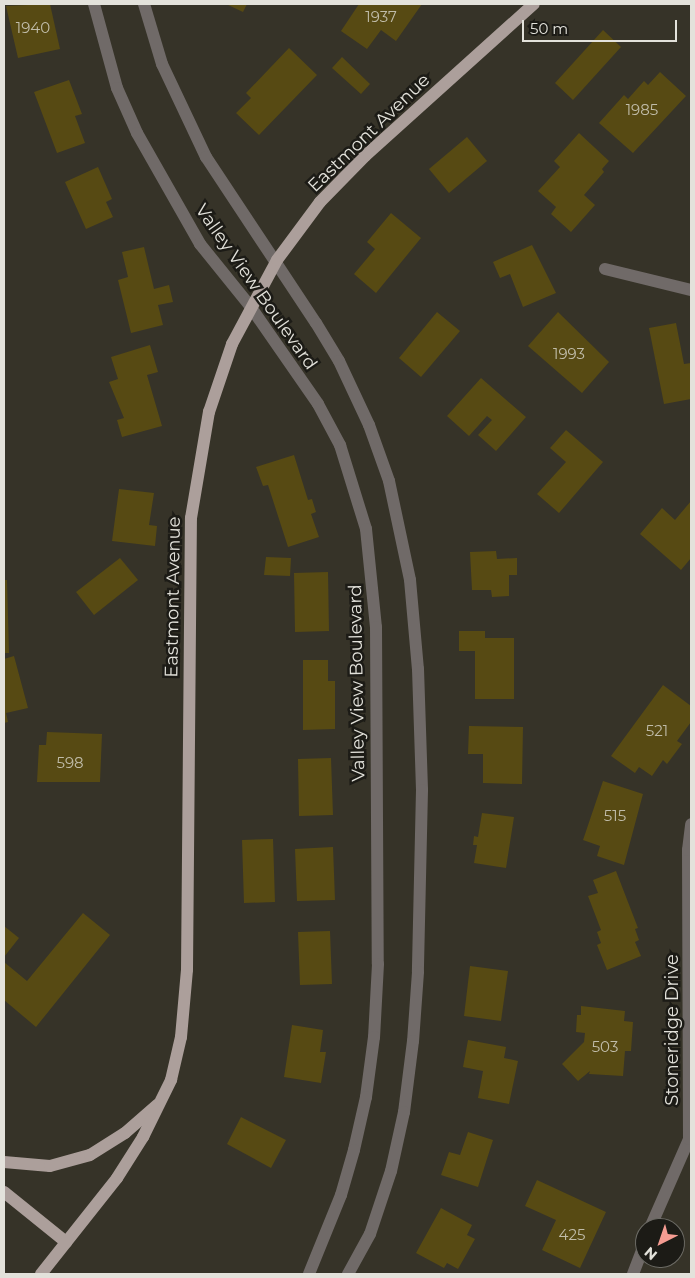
<!DOCTYPE html>
<style>
body{margin:0}
#map{position:relative;width:695px;height:1278px;overflow:hidden;background:#363328;font-family:Montserrat,sans-serif}
div>[style]{position:absolute}
[style*='--x']{left:calc(var(--x)*1px);top:calc(var(--y)*1px);width:calc(var(--w)*1px);rotate:calc(var(--a)*1deg)}
.building>*{inset:0;background:#574a13}
.minor>*{height:12px;margin:-6px;padding:0 6px;transform-origin:6px;border-radius:6px;background:#706a68}
.major>*{height:12px;margin:-6px;padding:0 6px;transform-origin:6px;border-radius:6px;background:#ac9f9b}
span{translate:-50% -50%;white-space:nowrap;text-align:center;line-height:1.15;-webkit-text-stroke:5px #1c1b16;paint-order:stroke}
.number-label{font-size:15px;color:#c0bca9}
.number-label span{-webkit-text-stroke-width:0}
.street-label{font-size:18px;color:#e3e2db}
.frame{position:absolute;inset:0;border:5px solid #e3e2db;pointer-events:none}
.north{position:absolute;left:635px;top:1218px;width:50px;height:50px;box-sizing:border-box;background:#1c1b16;border:1px solid #6c6b65;border-radius:50%;rotate:221deg;font-size:14px;font-weight:700;line-height:20px;text-align:center;color:#e3e2db}
.north::after{content:'';display:block;margin:auto;width:18px;height:22px;background:#f59c92;clip-path:polygon(50% 0,100% 100%,50% 72%,0 100%)}
.scale{position:absolute;left:522px;top:20px;width:155px;height:22px;box-sizing:border-box;border:2px solid #e3e2db;border-top:0;padding-left:6px;font-size:15px;line-height:18px;white-space:nowrap;color:#e3e2db;-webkit-text-stroke:4px #1c1b16;paint-order:stroke}
</style>
<div id="map">
<div class="building">
<i style="clip-path:polygon(50px 4px,60px 49px,18px 58px,6px 6px)"></i>
<i style="clip-path:polygon(226px 4px,247px 4px,243px 12px)"></i>
<i style="clip-path:polygon(359px 4px,422px 4px,396px 41px,381px 30px,367px 49px,341px 31px)"></i>
<i style="clip-path:polygon(603px 30px,621px 47px,573px 100px,555px 83px)"></i>
<i style="clip-path:polygon(289px 48px,317px 75px,259px 135px,236px 113px,251px 98px,246px 93px)"></i>
<i style="clip-path:polygon(342px 57px,370px 84px,361px 94px,332px 68px)"></i>
<i style="clip-path:polygon(660px 72px,686px 96px,633px 153px,599px 123px,624px 95px,628px 99px,644px 81px,648px 85px)"></i>
<i style="clip-path:polygon(69px 80px,82px 114px,75px 116px,85px 143px,57px 153px,34px 92px)"></i>
<i style="clip-path:polygon(579px 133px,609px 161px,602px 169px,604px 172px,584px 195px,595px 205px,571px 232px,551px 214px,556px 207px,538px 191px,560px 167px,554px 161px)"></i>
<i style="clip-path:polygon(467px 137px,487px 161px,449px 193px,429px 169px)"></i>
<i style="clip-path:polygon(98px 167px,112px 199px,106px 202px,113px 217px,86px 229px,65px 182px)"></i>
<i style="clip-path:polygon(391px 213px,421px 238px,376px 293px,354px 274px,375px 249px,367px 242px)"></i>
<i style="clip-path:polygon(532px 245px,556px 293px,523px 307px,510px 274px,500px 278px,493px 262px)"></i>
<i style="clip-path:polygon(144px 247px,154px 289px,169px 285px,173px 302px,158px 305px,163px 325px,131px 333px,118px 280px,128px 277px,122px 252px)"></i>
<i style="clip-path:polygon(437px 312px,460px 331px,421px 377px,399px 358px)"></i>
<i style="clip-path:polygon(558px 312px,609px 362px,582px 393px,528px 346px)"></i>
<i style="clip-path:polygon(676px 323px,684px 364px,691px 363px,691px 399px,664px 404px,649px 328px)"></i>
<i style="clip-path:polygon(150px 345px,158px 372px,147px 375px,162px 426px,122px 437px,117px 420px,124px 418px,109px 382px,118px 379px,111px 357px)"></i>
<i style="clip-path:polygon(481px 378px,526px 417px,496px 451px,478px 435px,492px 420px,487px 416px,469px 436px,447px 416px)"></i>
<i style="clip-path:polygon(566px 430px,603px 462px,559px 513px,537px 494px,566px 462px,550px 448px)"></i>
<i style="clip-path:polygon(294px 455px,308px 500px,312px 499px,316px 512px,311px 514px,319px 537px,288px 547px,268px 485px,263px 486px,256px 467px)"></i>
<i style="clip-path:polygon(119px 489px,154px 493px,149px 525px,157px 526px,155px 546px,112px 541px)"></i>
<i style="clip-path:polygon(691px 501px,691px 558px,681px 570px,640px 534px,662px 508px,675px 520px)"></i>
<i style="clip-path:polygon(496px 551px,497px 559px,517px 558px,517px 575px,509px 575px,509px 596px,492px 597px,491px 590px,472px 590px,470px 552px)"></i>
<i style="clip-path:polygon(266px 557px,291px 558px,290px 576px,264px 575px)"></i>
<i style="clip-path:polygon(120px 558px,138px 580px,94px 615px,76px 592px)"></i>
<i style="clip-path:polygon(328px 572px,329px 631px,295px 632px,294px 573px)"></i>
<i style="clip-path:polygon(4px 580px,7px 580px,9px 653px,4px 653px)"></i>
<i style="clip-path:polygon(459px 631px,485px 631px,485px 638px,514px 638px,514px 699px,475px 699px,475px 651px,459px 651px)"></i>
<i style="clip-path:polygon(14px 656px,28px 708px,6px 713px,8px 722px,4px 723px,4px 659px)"></i>
<i style="clip-path:polygon(303px 660px,328px 660px,328px 681px,335px 681px,335px 729px,303px 730px)"></i>
<i style="clip-path:polygon(663px 685px,691px 706px,691px 722px,677px 741px,682px 744px,667px 764px,663px 760px,652px 776px,639px 767px,635px 773px,611px 756px)"></i>
<i style="clip-path:polygon(469px 726px,523px 727px,522px 784px,483px 783px,483px 754px,468px 754px)"></i>
<i style="clip-path:polygon(47px 732px,102px 734px,100px 782px,37px 782px,39px 745px,46px 745px)"></i>
<i style="clip-path:polygon(331px 758px,333px 815px,299px 816px,298px 759px)"></i>
<i style="clip-path:polygon(603px 781px,643px 794px,624px 865px,597px 856px,600px 846px,583px 840px)"></i>
<i style="clip-path:polygon(482px 813px,514px 817px,506px 868px,474px 863px,477px 845px,473px 845px,474px 836px,478px 837px)"></i>
<i style="clip-path:polygon(273px 839px,275px 902px,244px 903px,242px 840px)"></i>
<i style="clip-path:polygon(333px 847px,335px 900px,297px 901px,295px 849px)"></i>
<i style="clip-path:polygon(616px 871px,638px 928px,635px 929px,639px 940px,635px 942px,641px 956px,607px 970px,597px 945px,601px 943px,597px 932px,601px 930px,588px 896px,598px 893px,593px 880px)"></i>
<i style="clip-path:polygon(83px 913px,110px 935px,36px 1027px,4px 1000px,4px 962px,27px 981px)"></i>
<i style="clip-path:polygon(4px 926px,19px 938px,4px 957px)"></i>
<i style="clip-path:polygon(330px 931px,332px 984px,300px 985px,298px 932px)"></i>
<i style="clip-path:polygon(470px 966px,508px 971px,501px 1021px,464px 1016px)"></i>
<i style="clip-path:polygon(581px 1006px,625px 1011px,624px 1021px,633px 1022px,631px 1051px,625px 1051px,623px 1076px,589px 1074px,590px 1071px,578px 1081px,562px 1064px,584px 1042px,585px 1033px,576px 1032px,577px 1015px,581px 1015px)"></i>
<i style="clip-path:polygon(292px 1025px,323px 1030px,320px 1052px,326px 1052px,321px 1083px,284px 1077px)"></i>
<i style="clip-path:polygon(468px 1040px,506px 1047px,504px 1058px,518px 1061px,509px 1104px,478px 1098px,483px 1071px,463px 1067px)"></i>
<i style="clip-path:polygon(241px 1117px,286px 1140px,271px 1168px,227px 1144px)"></i>
<i style="clip-path:polygon(468px 1132px,493px 1140px,478px 1187px,441px 1175px,449px 1152px,460px 1155px)"></i>
<i style="clip-path:polygon(537px 1180px,606px 1212px,580px 1268px,542px 1250px,556px 1220px,525px 1206px)"></i>
<i style="clip-path:polygon(441px 1208px,472px 1225px,467px 1235px,475px 1239px,458px 1269px,447px 1263px,444px 1268px,416px 1253px)"></i>
</div>
<div class="minor">
<i style="--x:94;--y:4;--w:87;--a:74.7"></i>
<i style="--x:117;--y:88;--w:49;--a:66"></i>
<i style="--x:137;--y:133;--w:128;--a:60.4"></i>
<i style="--x:200;--y:244;--w:80;--a:51.1"></i>
<i style="--x:250;--y:306;--w:119;--a:55.2"></i>
<i style="--x:318;--y:404;--w:47;--a:61.8"></i>
<i style="--x:340;--y:445;--w:88;--a:72.8"></i>
<i style="--x:366;--y:529;--w:99;--a:84.2"></i>
<i style="--x:376;--y:627;--w:337;--a:89.7"></i>
<i style="--x:378;--y:964;--w:73;--a:93.1"></i>
<i style="--x:374;--y:1037;--w:61;--a:97.6"></i>
<i style="--x:366;--y:1097;--w:54;--a:102.8"></i>
<i style="--x:354;--y:1150;--w:47;--a:106.1"></i>
<i style="--x:341;--y:1195;--w:85;--a:112.1"></i>
<i style="--x:144;--y:4;--w:63;--a:73.3"></i>
<i style="--x:162;--y:64;--w:103;--a:64.7"></i>
<i style="--x:206;--y:157;--w:199;--a:56.5"></i>
<i style="--x:316;--y:323;--w:44;--a:58.8"></i>
<i style="--x:339;--y:361;--w:71;--a:64.9"></i>
<i style="--x:369;--y:425;--w:59;--a:70.3"></i>
<i style="--x:389;--y:481;--w:101;--a:78"></i>
<i style="--x:410;--y:580;--w:89;--a:84.9"></i>
<i style="--x:418;--y:669;--w:121;--a:88.1"></i>
<i style="--x:422;--y:790;--w:182;--a:91.3"></i>
<i style="--x:418;--y:972;--w:69;--a:94.1"></i>
<i style="--x:413;--y:1041;--w:72;--a:97.2"></i>
<i style="--x:404;--y:1112;--w:60;--a:102.4"></i>
<i style="--x:391;--y:1171;--w:66;--a:108.4"></i>
<i style="--x:370;--y:1234;--w:46;--a:118.8"></i>
<i style="--x:605;--y:269;--w:89;--a:13.7"></i>
<i style="--x:650;--y:1228;--w:97;--a:-66.3"></i>
<i style="--x:689;--y:1139;--w:289;--a:-90.2"></i>
<i style="--x:688;--y:850;--w:26;--a:-83"></i>
<i style="--x:633;--y:1274;--w:34;--a:-69"></i>
</div>
<div class="major">
<i style="--x:4;--y:1162;--w:46;--a:5"></i>
<i style="--x:50;--y:1166;--w:41;--a:-15.4"></i>
<i style="--x:90;--y:1155;--w:41;--a:-32.2"></i>
<i style="--x:125;--y:1133;--w:43;--a:-41.2"></i>
<i style="--x:4;--y:1192;--w:80;--a:38.9"></i>
<i style="--x:41;--y:1274;--w:122;--a:-51.6"></i>
<i style="--x:117;--y:1178;--w:49;--a:-57.6"></i>
<i style="--x:143;--y:1137;--w:64;--a:-63.8"></i>
<i style="--x:171;--y:1080;--w:44;--a:-76.9"></i>
<i style="--x:181;--y:1037;--w:67;--a:-84.9"></i>
<i style="--x:187;--y:970;--w:452;--a:-89.5"></i>
<i style="--x:191;--y:518;--w:108;--a:-80.4"></i>
<i style="--x:209;--y:412;--w:72;--a:-71.3"></i>
<i style="--x:232;--y:344;--w:95;--a:-61.8"></i>
<i style="--x:277;--y:260;--w:72;--a:-53.4"></i>
<i style="--x:320;--y:202;--w:64;--a:-45.6"></i>
<i style="--x:365;--y:156;--w:227;--a:-42"></i>
</div>
<div class="number-label">
<span style="left:381px;top:17px">1937</span>
<span style="left:33px;top:28px">1940</span>
<span style="left:642px;top:110px">1985</span>
<span style="left:569px;top:354px">1993</span>
<span style="left:657px;top:731px">521</span>
<span style="left:70px;top:763px">598</span>
<span style="left:615px;top:816px">515</span>
<span style="left:605px;top:1047px">503</span>
<span style="left:572px;top:1235px">425</span>
</div>
<div class="street-label">
<span style="left:369px;top:133px;rotate:-44deg">Eastmont Avenue</span>
<span style="left:256px;top:287px;rotate:55deg">Valley View Boulevard</span>
<span style="left:173px;top:597px;rotate:-89deg">Eastmont Avenue</span>
<span style="left:357px;top:683px;rotate:-91deg">Valley View Boulevard</span>
<span style="left:672px;top:1030px;rotate:-90deg">Stoneridge Drive</span>
</div>
<div class="frame"></div>
<div class="north">N</div>
<div class="scale">50 m</div>
</div>
